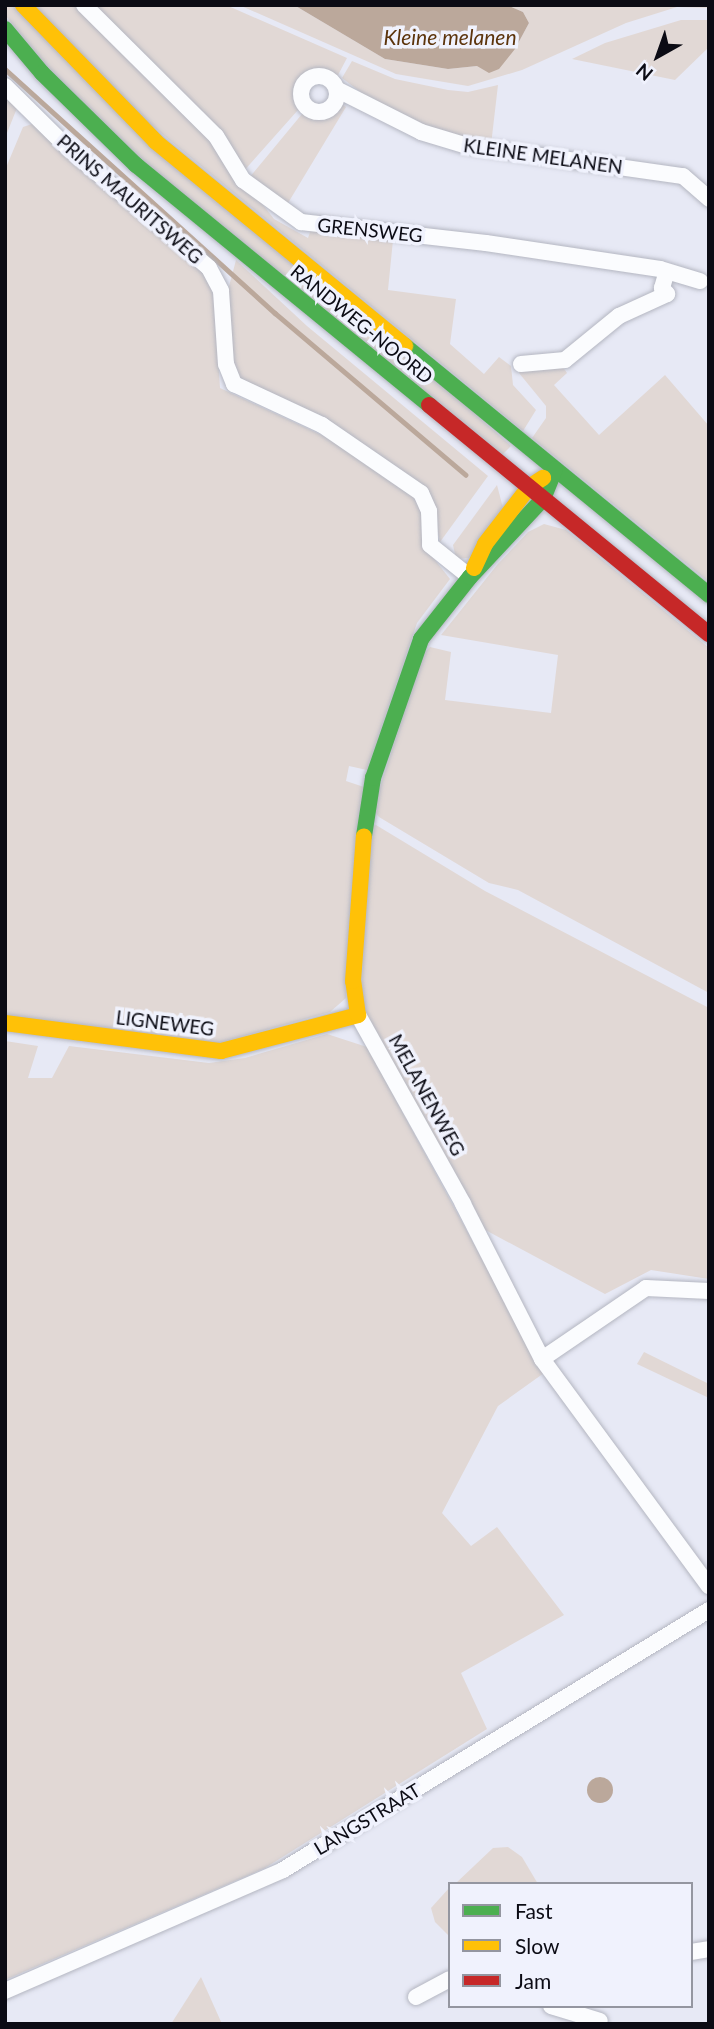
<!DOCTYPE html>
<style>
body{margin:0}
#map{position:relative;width:714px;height:2029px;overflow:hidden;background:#e7e9f5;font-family:Lato,sans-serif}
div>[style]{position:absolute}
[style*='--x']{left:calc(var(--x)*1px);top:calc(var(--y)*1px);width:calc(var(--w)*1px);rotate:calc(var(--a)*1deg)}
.green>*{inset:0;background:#e1d8d5}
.water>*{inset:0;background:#bba89b}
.round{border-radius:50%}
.stream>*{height:4.5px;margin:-2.25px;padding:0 2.25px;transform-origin:2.25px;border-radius:2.25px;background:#bba89b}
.roads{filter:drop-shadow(0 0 2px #b4b6c1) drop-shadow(0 0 2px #b4b6c1)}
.street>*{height:16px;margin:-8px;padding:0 8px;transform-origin:8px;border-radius:8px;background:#fbfcfe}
.street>.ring{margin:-8px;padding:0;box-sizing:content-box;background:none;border:16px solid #fbfcfe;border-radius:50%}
.fast>*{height:16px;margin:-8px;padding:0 8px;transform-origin:8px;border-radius:8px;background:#4caf50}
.slow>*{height:16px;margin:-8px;padding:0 8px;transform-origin:8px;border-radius:8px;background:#ffc107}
.jam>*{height:16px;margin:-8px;padding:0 8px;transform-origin:8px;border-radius:8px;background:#c62828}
span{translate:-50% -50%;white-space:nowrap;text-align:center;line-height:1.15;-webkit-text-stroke:7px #f0f2fd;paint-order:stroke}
.street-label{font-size:19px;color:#0b0b14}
.water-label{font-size:21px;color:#5c340c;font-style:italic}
.frame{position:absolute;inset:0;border:7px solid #0b0b14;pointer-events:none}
.legend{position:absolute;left:448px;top:1882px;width:245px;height:126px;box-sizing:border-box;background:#f0f2fd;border:2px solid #9496a0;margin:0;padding:9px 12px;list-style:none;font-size:21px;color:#0b0b14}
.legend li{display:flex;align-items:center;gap:14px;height:35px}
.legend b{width:35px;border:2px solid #9496a0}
.north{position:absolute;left:623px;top:21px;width:70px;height:70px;-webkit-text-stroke:5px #f0f2fd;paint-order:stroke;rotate:220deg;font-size:19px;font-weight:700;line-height:28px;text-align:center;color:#0b0b14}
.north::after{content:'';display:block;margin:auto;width:24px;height:32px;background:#0b0b14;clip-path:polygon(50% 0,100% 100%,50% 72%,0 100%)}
</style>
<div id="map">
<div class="green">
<i style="clip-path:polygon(5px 5px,13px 5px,511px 446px,502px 455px,141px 159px,47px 66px,5px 15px)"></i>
<i style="clip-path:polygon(34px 5px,78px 5px,204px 129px,274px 219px,308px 238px,311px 229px,393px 240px,388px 290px,456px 299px,450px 344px,484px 374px,499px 357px,511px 366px,513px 385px,536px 410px,523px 431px,138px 114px)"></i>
<i style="clip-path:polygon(90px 5px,226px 5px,347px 58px,337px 77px,322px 69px,304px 74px,294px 89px,298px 110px,243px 172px)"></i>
<i style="clip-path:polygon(239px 5px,294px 5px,385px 59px,448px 69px,477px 66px,515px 49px,529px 23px,523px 12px,507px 5px,709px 5px,709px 8px,677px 7px,626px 23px,522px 70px,468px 86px,396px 74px)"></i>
<i style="clip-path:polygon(681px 20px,709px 20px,709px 47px,675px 80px,572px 59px,605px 43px)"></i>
<i style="clip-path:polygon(352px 61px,395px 79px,448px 90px,468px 92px,498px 85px,491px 145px,419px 125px,363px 94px,342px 78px)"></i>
<i style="clip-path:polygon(5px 98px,17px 108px,5px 138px)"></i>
<i style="clip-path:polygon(342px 104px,346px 107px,285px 208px,249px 178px,302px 114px,322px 120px)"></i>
<i style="clip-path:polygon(35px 123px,202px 271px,214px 295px,220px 388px,341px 444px,411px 491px,421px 504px,427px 550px,450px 579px,417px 623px,367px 770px,349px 766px,346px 781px,364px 787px,346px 998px,330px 1012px,219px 1043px,5px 1018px,5px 170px,23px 127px)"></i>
<i style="clip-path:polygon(236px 260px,307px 326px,488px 476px,440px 542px,431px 499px,241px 382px,233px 366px,227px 294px)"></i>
<i style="clip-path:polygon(562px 366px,567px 373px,554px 385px,599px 435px,665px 375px,709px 426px,709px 582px,532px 438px,546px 418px,546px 406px,519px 373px,522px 367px)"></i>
<i style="clip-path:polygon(497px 485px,503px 508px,469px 558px,456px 559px,453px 545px)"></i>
<i style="clip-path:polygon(544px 524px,566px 530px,709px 648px,709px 993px,518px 890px,489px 883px,379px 817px,373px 809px,423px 654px,430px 647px,451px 652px,445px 700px,551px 713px,558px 655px,441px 635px,497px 565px,528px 532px)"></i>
<i style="clip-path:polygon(376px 825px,485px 891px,709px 1008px,709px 1279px,651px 1270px,605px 1294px,478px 1226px,361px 1003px,369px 827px)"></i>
<i style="clip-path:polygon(327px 1034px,367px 1047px,544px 1373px,498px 1406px,442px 1513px,471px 1546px,497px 1527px,564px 1615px,461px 1673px,487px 1729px,265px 1868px,5px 1980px,5px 1041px,38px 1046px,28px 1078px,52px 1078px,69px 1046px,209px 1063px,245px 1058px)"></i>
<i style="clip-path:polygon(644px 1352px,709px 1384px,709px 1398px,637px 1364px)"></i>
<i style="clip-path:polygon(508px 1847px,522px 1857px,538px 1884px,455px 1884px,493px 1848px)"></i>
<i style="clip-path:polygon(450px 1887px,450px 1937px,435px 1922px,431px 1908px)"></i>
<i style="clip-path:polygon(201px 1977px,222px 2024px,171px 2024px)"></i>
</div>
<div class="water">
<i style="clip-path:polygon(294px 5px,507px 5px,523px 12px,529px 23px,515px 49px,499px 69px,489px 73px,477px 66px,448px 69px,385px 59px)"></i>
<i class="round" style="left:587px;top:1777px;width:26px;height:26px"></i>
</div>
<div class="stream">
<i style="--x:5;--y:69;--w:364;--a:42.1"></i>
<i style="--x:275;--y:313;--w:250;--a:40.3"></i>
</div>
<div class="roads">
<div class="street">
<i style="--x:84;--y:5;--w:186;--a:44.8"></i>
<i style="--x:216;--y:136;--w:52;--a:58.5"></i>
<i style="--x:243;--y:180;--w:72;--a:35.9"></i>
<i style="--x:301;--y:222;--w:186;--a:6.5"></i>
<i style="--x:486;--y:243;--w:176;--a:8.5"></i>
<i style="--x:660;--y:269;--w:42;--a:16.7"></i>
<i class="ring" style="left:301px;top:76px;width:20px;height:20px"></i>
<i style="--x:5;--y:86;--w:91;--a:44.6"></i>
<i style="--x:70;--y:150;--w:182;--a:40.3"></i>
<i style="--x:209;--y:268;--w:26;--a:62"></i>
<i style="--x:221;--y:291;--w:73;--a:86.1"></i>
<i style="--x:226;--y:364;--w:22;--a:68"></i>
<i style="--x:234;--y:384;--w:97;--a:25"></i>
<i style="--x:322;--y:425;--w:120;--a:34.5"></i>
<i style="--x:421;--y:493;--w:20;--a:66"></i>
<i style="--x:429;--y:511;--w:34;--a:88"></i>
<i style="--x:430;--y:545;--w:51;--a:38.7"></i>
<i style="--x:338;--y:90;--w:93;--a:26.8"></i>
<i style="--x:421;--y:132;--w:45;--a:16.8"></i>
<i style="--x:464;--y:145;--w:221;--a:8.1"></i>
<i style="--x:683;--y:176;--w:35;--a:41"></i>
<i style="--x:521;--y:364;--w:44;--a:-5.2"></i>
<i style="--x:565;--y:360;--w:70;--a:-39.2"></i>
<i style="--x:619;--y:316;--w:53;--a:-24.6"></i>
<i style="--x:667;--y:294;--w:8;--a:-130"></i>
<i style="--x:662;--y:288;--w:15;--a:-74"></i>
<i style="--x:358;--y:1015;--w:216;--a:60.9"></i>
<i style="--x:463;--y:1204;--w:174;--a:63"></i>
<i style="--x:542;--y:1359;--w:282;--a:53.7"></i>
<i style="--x:542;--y:1359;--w:126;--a:-34.3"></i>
<i style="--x:646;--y:1288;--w:63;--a:2.7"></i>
<i style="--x:691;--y:1952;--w:18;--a:-9"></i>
<i style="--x:5;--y:1991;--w:303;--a:-23.5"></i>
<i style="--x:283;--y:1870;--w:499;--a:-31.4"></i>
<i style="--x:416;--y:1997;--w:38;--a:-28"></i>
<i style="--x:551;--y:2006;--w:51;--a:17"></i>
</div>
<div class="fast">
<i style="--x:5;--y:29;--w:57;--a:49.9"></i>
<i style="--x:42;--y:73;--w:132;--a:44.4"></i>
<i style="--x:136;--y:165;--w:379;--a:39.3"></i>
<i style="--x:405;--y:346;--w:393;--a:39.3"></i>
<i style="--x:364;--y:836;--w:59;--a:-81.2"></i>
<i style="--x:373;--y:778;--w:147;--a:-70.9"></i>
<i style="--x:421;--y:639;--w:79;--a:-51.7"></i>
<i style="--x:470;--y:577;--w:107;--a:-46.9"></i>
<i style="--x:543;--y:499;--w:32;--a:-68"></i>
</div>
<div class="slow">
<i style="--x:23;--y:5;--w:191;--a:45.8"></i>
<i style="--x:156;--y:142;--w:322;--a:39.3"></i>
<i style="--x:474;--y:568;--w:26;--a:-65"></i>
<i style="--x:485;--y:544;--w:72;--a:-52.3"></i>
<i style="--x:529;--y:487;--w:17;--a:-33"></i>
<i style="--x:5;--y:1023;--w:218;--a:7.4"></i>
<i style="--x:221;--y:1051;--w:142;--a:-14.7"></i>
<i style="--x:358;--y:1015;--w:34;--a:-98"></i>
<i style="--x:353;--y:981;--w:145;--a:-85.7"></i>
</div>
<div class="jam">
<i style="--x:429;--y:405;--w:362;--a:39.3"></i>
</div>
</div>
<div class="street-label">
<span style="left:543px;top:156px;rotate:8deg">KLEINE MELANEN</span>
<span style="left:130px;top:199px;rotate:41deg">PRINS MAURITSWEG</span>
<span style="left:370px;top:230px;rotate:6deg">GRENSWEG</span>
<span style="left:362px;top:324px;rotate:39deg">RANDWEG-NOORD</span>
<span style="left:165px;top:1023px;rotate:7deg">LIGNEWEG</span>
<span style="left:427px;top:1095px;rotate:61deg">MELANENWEG</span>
<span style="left:367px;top:1819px;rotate:-31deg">LANGSTRAAT</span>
</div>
<div class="water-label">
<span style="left:450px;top:37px">Kleine melanen</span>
</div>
<div class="frame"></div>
<ul class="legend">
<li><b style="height:9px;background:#4caf50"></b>Fast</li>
<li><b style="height:9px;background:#ffc107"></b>Slow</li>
<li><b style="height:9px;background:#c62828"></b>Jam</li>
</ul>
<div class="north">N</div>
</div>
